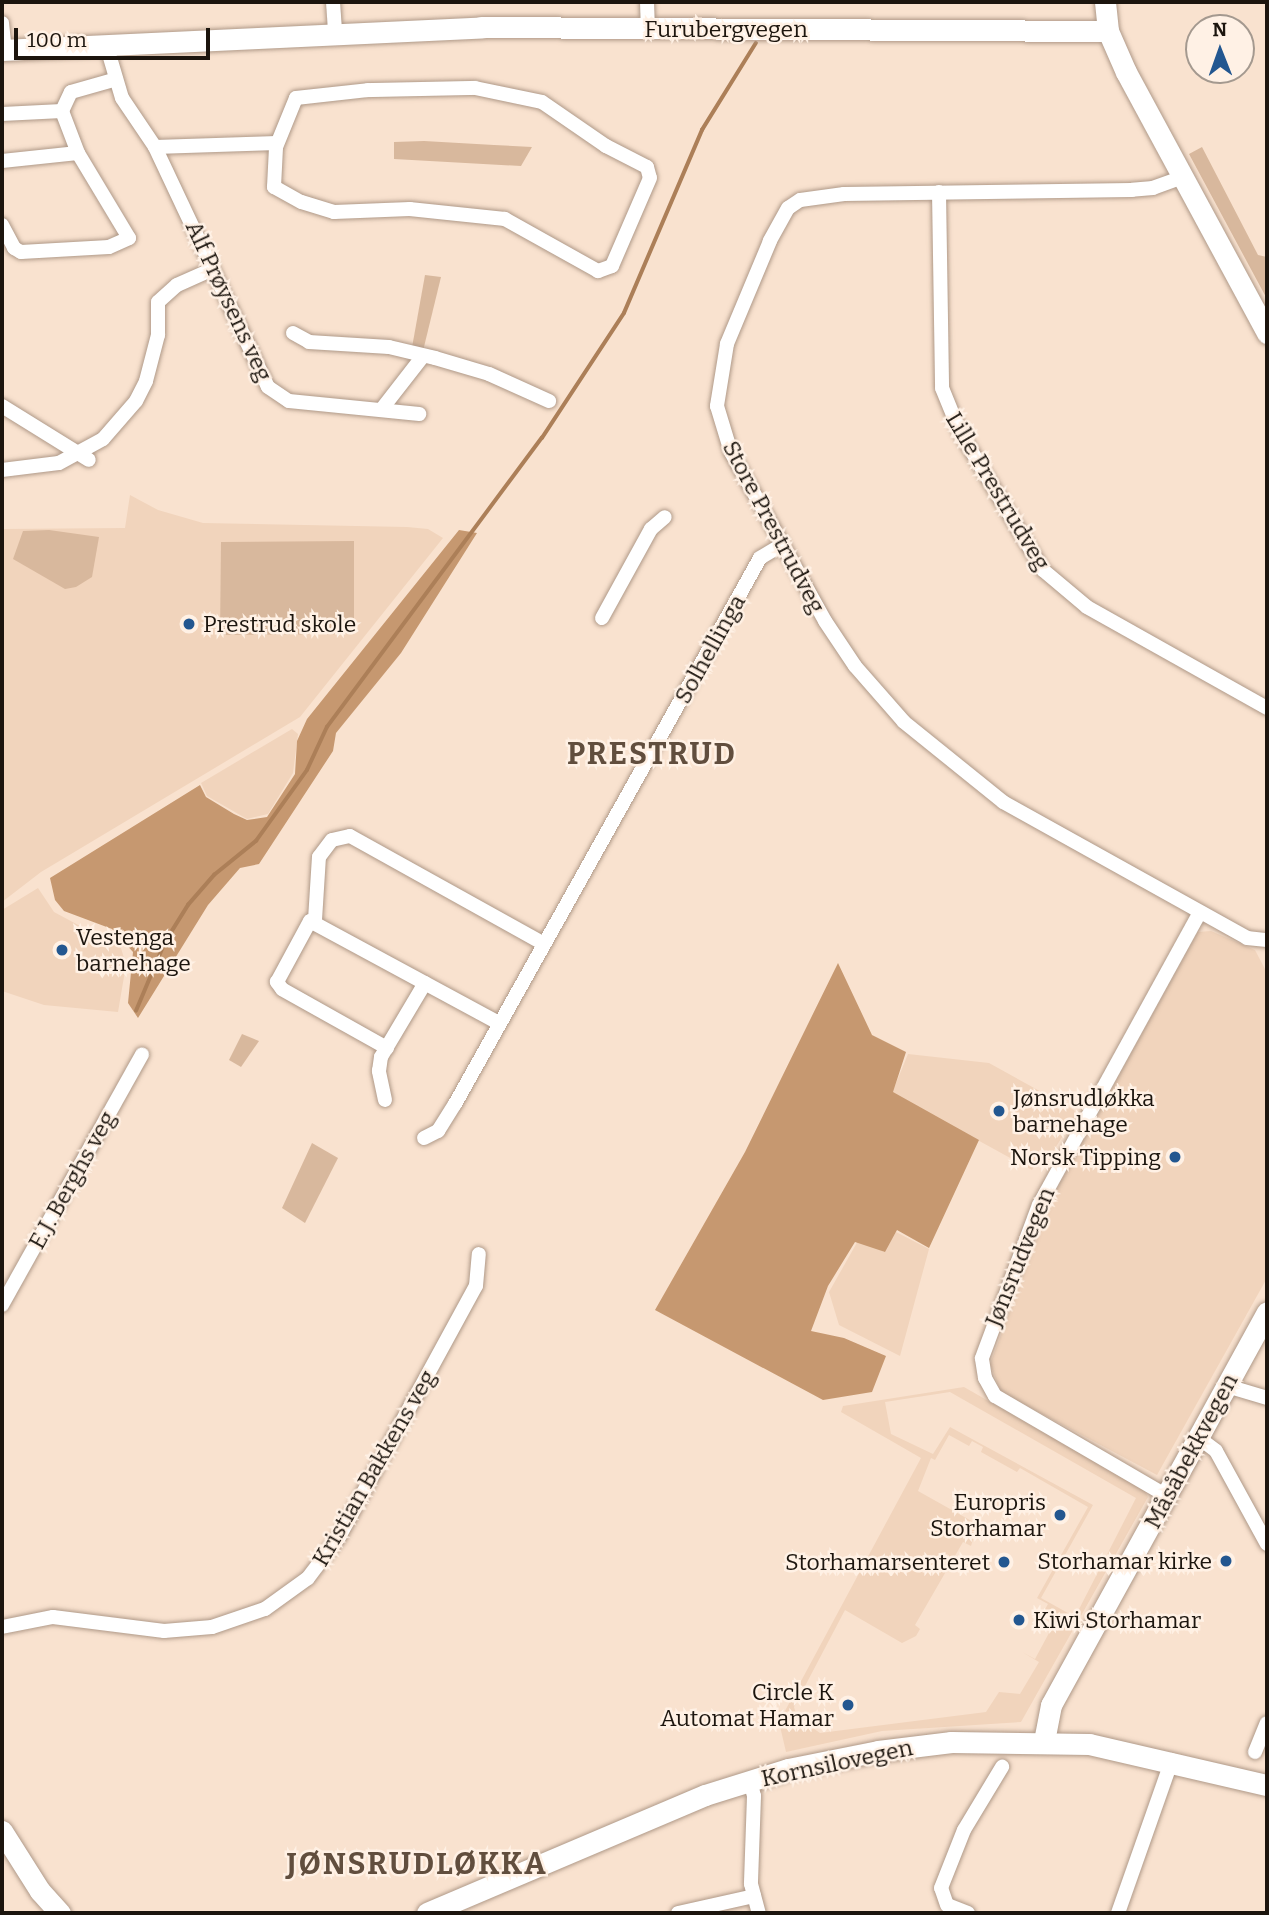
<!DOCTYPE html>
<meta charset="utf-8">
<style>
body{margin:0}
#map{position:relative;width:1269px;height:1915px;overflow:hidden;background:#f9e2cf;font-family:Bitter,serif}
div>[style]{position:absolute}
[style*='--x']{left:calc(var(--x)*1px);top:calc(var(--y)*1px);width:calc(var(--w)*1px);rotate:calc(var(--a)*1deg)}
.built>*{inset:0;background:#f1d4bc}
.green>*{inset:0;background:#d8b89d}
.forest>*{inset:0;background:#c69870}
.stream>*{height:3.5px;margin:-1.75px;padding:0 1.75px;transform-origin:1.75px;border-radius:1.75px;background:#ac7f58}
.roads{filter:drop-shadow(0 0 2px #af9988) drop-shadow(0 0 2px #af9988)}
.street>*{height:14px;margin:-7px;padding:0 7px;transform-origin:7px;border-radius:7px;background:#fff}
.secondary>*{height:21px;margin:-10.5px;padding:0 10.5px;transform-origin:10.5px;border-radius:10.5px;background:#fff}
.dots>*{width:19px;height:19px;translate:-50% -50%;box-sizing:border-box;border:4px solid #fff1e5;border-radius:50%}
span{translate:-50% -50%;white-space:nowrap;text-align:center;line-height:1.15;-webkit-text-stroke:5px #fff1e5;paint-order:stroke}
.street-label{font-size:23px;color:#1c150e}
.poi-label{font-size:23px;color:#1c150e}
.left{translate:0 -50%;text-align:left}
.right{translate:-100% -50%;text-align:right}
.district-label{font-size:30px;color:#614e3e;font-weight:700;letter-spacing:2px}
.frame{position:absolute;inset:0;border:4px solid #1c150e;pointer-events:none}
.north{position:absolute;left:1185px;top:14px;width:70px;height:70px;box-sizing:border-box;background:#fff1e5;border:2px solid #a4998f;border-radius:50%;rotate:359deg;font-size:19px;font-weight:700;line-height:28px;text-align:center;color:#1c150e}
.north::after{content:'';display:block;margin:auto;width:24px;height:32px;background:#235790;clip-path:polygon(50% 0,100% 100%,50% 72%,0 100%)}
.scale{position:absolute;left:14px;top:28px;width:196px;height:32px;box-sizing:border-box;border:4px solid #1c150e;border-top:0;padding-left:9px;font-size:21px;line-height:24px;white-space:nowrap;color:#1c150e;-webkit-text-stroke:5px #fff1e5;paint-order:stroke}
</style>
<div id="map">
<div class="built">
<i style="clip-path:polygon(130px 495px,158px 510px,203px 523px,407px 527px,428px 529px,443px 538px,300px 717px,41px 872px,2px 902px,2px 529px,125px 528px)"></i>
<i style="clip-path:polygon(292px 729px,298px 734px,293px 773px,268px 814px,247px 819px,207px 796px,201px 783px)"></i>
<i style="clip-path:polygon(38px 888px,54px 912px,121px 948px,126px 965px,118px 1012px,44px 1005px,2px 991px,2px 910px)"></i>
<i style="clip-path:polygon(1211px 931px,1255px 950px,1267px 973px,1267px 1278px,1157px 1475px,1001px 1392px,990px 1364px,1054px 1194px,1188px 950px,1198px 932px)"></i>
<i style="clip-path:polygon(908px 1054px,989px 1063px,1074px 1110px,1076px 1115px,1047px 1161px,1039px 1157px,1032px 1170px,892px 1093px)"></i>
<i style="clip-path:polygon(896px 1232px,929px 1249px,900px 1356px,839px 1325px,829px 1292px,859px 1239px,884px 1252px)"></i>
<i style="clip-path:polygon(evenodd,964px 1387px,1145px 1491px,1148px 1497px,1021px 1722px,882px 1731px,786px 1752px,779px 1722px,921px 1458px,841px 1412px,843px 1406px,964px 1387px,950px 1392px,1136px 1498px,1075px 1617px,1041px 1598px,1093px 1505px,950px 1427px,933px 1454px,891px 1434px,885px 1402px,950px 1392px,964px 1387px,949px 1435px,969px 1446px,972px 1441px,983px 1447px,981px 1452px,1017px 1472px,1020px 1468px,1088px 1507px,1037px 1598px,1048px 1604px,1043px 1613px,1056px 1620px,1035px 1659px,1022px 1652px,1039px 1662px,1020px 1694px,999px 1692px,986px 1712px,820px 1733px,797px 1717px,794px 1707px,845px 1610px,902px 1643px,916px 1636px,920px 1629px,915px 1625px,963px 1542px,971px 1546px,976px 1530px,984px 1528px,918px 1491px,931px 1458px,935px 1460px,949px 1435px)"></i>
</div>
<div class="green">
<i style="clip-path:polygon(424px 141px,494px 145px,532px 147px,521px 166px,394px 159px,394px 142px)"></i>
<i style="clip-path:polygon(1202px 147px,1258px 255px,1267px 257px,1267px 299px,1189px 154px)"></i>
<i style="clip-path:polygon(425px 275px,441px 277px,422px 355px,411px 353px)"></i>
<i style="clip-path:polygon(49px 530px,99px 537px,92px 577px,76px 587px,65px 589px,13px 559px,23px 531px)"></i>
<i style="clip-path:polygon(354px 541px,354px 634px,220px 635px,221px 542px)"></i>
<i style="clip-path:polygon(242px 1034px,259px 1041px,241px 1067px,229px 1060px)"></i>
<i style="clip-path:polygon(312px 1143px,338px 1158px,305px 1223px,282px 1208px)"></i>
</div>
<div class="forest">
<i style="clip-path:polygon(459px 530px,477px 533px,401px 653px,336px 733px,333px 751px,259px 864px,240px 868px,208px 905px,138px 1018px,128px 1003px,133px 952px,112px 929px,64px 911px,55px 900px,50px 878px,200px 785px,206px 797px,234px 814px,247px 820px,267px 817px,295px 774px,297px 741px,307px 719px)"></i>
<i style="clip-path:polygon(838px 963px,872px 1035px,906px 1052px,893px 1092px,979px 1140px,929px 1248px,897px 1230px,885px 1252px,855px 1242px,828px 1286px,811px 1331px,844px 1338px,886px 1356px,872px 1392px,823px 1400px,655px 1310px,745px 1152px)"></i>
</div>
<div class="stream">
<i style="--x:136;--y:1011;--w:75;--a:-67.2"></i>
<i style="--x:165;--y:942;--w:44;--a:-58.1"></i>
<i style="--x:188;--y:905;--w:40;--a:-49"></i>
<i style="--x:214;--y:875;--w:54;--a:-39"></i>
<i style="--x:256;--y:841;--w:87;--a:-54.3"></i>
<i style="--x:307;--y:770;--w:47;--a:-65.1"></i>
<i style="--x:327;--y:727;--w:360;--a:-53.4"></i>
<i style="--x:542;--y:438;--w:149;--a:-56.7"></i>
<i style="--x:624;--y:313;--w:199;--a:-66.9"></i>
<i style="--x:702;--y:130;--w:102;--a:-58.2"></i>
</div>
<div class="roads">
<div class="street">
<i style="--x:333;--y:2;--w:29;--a:86"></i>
<i style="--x:647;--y:2;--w:26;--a:88"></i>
<i style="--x:2;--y:23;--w:27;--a:84"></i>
<i style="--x:106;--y:44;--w:56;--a:73.5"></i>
<i style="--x:122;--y:98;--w:59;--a:56"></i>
<i style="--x:155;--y:147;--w:265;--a:64.8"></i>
<i style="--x:268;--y:387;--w:25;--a:34"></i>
<i style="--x:289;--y:401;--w:131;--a:5.7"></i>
<i style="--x:475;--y:88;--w:68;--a:11.8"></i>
<i style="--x:542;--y:102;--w:78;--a:34.5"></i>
<i style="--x:606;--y:146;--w:46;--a:27.1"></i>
<i style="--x:647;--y:167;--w:11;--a:75"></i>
<i style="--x:650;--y:178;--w:96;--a:113.4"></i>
<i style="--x:612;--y:266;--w:15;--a:160"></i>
<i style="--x:598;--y:271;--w:107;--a:-150.8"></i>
<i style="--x:505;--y:219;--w:96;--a:-174"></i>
<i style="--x:410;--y:209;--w:76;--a:177.7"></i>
<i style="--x:334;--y:212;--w:34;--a:-163"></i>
<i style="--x:301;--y:202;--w:31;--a:-151"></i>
<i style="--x:274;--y:187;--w:40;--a:-87.1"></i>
<i style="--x:276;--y:147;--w:53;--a:-67.8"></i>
<i style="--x:296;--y:98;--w:72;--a:-6.3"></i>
<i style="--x:368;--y:90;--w:107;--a:-1.1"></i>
<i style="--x:2;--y:114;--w:60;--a:-2.9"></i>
<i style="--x:155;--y:147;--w:122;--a:-1.9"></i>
<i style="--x:2;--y:161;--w:76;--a:-6"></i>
<i style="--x:1183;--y:177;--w:32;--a:160"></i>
<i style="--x:1153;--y:188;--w:21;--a:175"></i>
<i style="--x:1132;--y:190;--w:288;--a:179.2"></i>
<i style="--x:844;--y:194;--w:44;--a:172.2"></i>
<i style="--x:800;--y:200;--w:14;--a:146"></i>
<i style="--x:788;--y:208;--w:38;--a:119"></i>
<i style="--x:770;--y:241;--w:112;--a:112.7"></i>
<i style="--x:727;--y:344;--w:63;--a:99.2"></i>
<i style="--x:717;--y:406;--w:48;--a:73.1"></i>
<i style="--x:731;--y:452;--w:193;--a:60.9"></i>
<i style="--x:825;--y:621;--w:54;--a:56.3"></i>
<i style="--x:855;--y:666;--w:74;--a:48.8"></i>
<i style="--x:904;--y:722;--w:127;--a:38.9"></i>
<i style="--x:1003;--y:802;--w:279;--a:29.1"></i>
<i style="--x:1247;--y:938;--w:20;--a:6"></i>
<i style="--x:939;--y:192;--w:196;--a:89.1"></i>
<i style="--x:942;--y:388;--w:48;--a:67.8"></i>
<i style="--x:960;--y:432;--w:161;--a:59"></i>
<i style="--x:1043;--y:570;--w:57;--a:40.1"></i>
<i style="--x:1087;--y:607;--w:206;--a:29.3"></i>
<i style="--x:2;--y:225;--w:26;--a:62"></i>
<i style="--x:14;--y:248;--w:8;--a:30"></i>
<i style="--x:21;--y:252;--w:88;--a:-3.3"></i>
<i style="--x:109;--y:247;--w:22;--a:-24"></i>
<i style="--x:129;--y:238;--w:99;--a:-121"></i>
<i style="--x:78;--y:153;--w:45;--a:-110.9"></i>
<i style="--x:62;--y:111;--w:21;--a:-65"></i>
<i style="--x:71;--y:92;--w:44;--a:-15.9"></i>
<i style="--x:293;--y:333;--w:18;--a:29"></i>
<i style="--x:309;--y:342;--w:80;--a:3.6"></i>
<i style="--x:389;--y:347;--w:47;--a:13.4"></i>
<i style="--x:435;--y:358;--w:56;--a:16.5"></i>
<i style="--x:489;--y:374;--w:66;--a:24.2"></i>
<i style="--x:2;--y:406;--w:102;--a:31.8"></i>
<i style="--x:381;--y:410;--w:68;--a:-52.1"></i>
<i style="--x:2;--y:470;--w:57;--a:-7"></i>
<i style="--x:59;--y:463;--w:50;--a:-28.6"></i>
<i style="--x:103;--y:439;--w:50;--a:-49"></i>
<i style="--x:136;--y:401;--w:22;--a:-63"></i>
<i style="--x:146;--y:381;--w:48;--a:-75.4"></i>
<i style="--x:158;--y:335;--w:33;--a:-90"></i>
<i style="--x:158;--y:302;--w:25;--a:-42"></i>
<i style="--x:177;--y:285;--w:39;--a:-24"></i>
<i style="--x:602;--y:618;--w:102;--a:-61.2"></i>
<i style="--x:651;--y:529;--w:18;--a:-41"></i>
<i style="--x:315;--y:920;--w:63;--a:-86.4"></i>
<i style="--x:319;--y:857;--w:21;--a:-53"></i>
<i style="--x:332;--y:840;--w:18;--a:-13"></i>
<i style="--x:350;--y:836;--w:222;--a:29.1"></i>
<i style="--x:387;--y:1048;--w:120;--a:-150.7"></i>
<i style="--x:282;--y:989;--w:9;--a:-126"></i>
<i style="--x:277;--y:982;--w:69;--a:-61.6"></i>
<i style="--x:310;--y:921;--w:215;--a:28.4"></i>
<i style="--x:385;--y:1100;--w:30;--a:-102"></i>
<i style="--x:379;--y:1071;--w:14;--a:-82"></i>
<i style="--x:381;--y:1057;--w:86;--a:-59.3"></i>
<i style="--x:424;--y:1138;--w:16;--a:-27"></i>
<i style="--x:438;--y:1131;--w:32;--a:-58"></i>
<i style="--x:455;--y:1104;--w:625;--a:-60.81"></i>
<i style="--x:760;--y:558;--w:26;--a:-31"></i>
<i style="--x:2;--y:1305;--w:287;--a:-60.8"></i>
<i style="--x:1227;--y:1386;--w:42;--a:16.7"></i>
<i style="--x:1199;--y:1438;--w:21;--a:37"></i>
<i style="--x:1216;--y:1451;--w:106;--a:61.3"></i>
<i style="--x:1167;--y:1496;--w:199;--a:-149.8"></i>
<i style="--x:995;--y:1396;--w:21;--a:-119"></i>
<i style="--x:985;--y:1378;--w:20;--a:-99"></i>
<i style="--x:982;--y:1358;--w:163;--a:-69.6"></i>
<i style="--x:1039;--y:1205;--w:334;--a:-61.2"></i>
<i style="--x:2;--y:1627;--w:52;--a:-11.1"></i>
<i style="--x:53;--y:1617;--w:112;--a:7.2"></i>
<i style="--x:164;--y:1631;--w:48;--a:-4.8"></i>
<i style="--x:212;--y:1627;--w:56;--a:-18.8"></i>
<i style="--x:265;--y:1609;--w:53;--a:-35.8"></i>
<i style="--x:308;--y:1578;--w:51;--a:-52.9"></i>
<i style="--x:339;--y:1537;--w:286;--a:-61.4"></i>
<i style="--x:476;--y:1286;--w:32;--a:-85"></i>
<i style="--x:1255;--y:1752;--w:31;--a:-68"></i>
<i style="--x:750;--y:1781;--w:16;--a:75"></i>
<i style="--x:754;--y:1796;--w:88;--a:92"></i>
<i style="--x:751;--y:1884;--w:30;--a:75"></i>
<i style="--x:678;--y:1913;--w:78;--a:-12.6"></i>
<i style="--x:968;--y:1913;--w:22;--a:-159"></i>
<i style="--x:947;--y:1905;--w:18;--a:-109"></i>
<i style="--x:941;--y:1888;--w:62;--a:-68.4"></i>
<i style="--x:964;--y:1830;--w:74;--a:-58.9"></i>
<i style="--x:1118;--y:1913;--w:162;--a:-70.6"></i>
</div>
<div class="secondary">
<i style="--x:1105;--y:2;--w:29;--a:84"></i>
<i style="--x:1108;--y:31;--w:45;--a:66.3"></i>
<i style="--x:1126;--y:72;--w:297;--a:61.6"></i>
<i style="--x:2;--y:50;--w:480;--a:-2.7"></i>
<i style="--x:481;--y:27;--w:627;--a:0.37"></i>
<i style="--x:1044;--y:1741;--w:37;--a:-79"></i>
<i style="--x:1051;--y:1705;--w:448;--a:-61.2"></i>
<i style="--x:2;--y:1831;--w:71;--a:57.7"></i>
<i style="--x:40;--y:1891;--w:30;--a:48"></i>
<i style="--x:427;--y:1913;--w:302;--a:-23"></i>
<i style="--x:705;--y:1795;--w:87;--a:-17.4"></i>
<i style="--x:788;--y:1769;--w:92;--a:-11.3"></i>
<i style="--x:878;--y:1751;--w:74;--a:-7"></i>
<i style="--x:951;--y:1742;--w:138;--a:0.8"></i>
<i style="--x:1089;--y:1744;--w:183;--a:13"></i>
</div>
</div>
<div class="dots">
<i style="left:189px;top:624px;background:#235790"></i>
<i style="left:62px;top:950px;background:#235790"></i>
<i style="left:999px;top:1111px;background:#235790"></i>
<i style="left:1175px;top:1157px;background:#235790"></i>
<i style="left:1060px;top:1515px;background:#235790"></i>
<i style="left:1226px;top:1561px;background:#235790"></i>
<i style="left:1004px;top:1562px;background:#235790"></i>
<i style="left:1019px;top:1620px;background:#235790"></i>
<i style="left:848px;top:1705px;background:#235790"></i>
</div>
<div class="street-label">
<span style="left:726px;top:29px">Furubergvegen</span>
<span style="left:229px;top:301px;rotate:65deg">Alf Prøysens veg</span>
<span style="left:998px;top:491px;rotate:59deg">Lille Prestrudveg</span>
<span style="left:774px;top:527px;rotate:62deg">Store Prestrudveg</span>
<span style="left:710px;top:649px;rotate:-61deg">Solhellinga</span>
<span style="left:72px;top:1180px;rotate:-61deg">E.J. Berghs veg</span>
<span style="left:1020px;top:1257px;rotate:-68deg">Jønsrudvegen</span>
<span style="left:1191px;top:1451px;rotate:-62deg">Måsåbekkvegen</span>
<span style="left:374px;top:1468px;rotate:-60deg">Kristian Bakkens veg</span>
<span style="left:837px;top:1763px;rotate:-12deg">Kornsilovegen</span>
</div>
<div class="poi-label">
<span class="left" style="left:203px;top:624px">Prestrud skole</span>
<span class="left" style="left:76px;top:950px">Vestenga<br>barnehage</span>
<span class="left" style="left:1013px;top:1111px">Jønsrudløkka<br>barnehage</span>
<span class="right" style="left:1161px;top:1157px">Norsk Tipping</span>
<span class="right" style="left:1046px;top:1515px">Europris<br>Storhamar</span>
<span class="right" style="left:1212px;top:1561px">Storhamar kirke</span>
<span class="right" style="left:990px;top:1562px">Storhamarsenteret</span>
<span class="left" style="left:1033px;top:1620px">Kiwi Storhamar</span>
<span class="right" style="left:834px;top:1705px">Circle K<br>Automat Hamar</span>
</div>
<div class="district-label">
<span style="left:652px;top:754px">PRESTRUD</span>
<span style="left:417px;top:1864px">JØNSRUDLØKKA</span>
</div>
<div class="frame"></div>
<div class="north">N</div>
<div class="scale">100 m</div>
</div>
